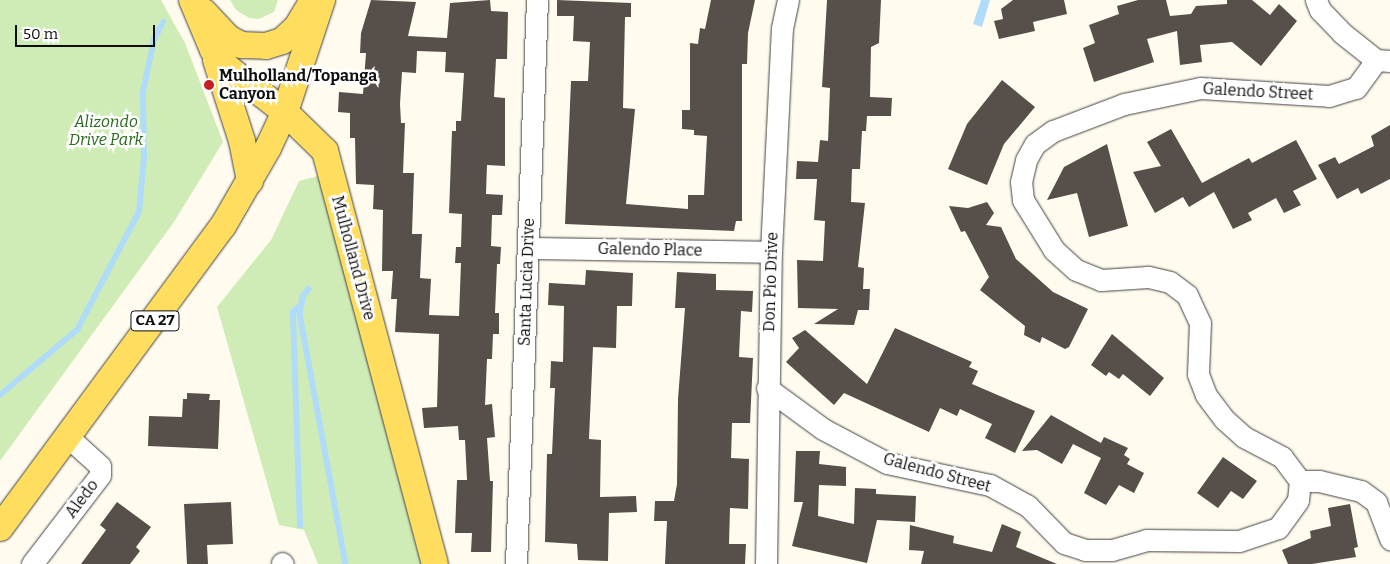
<!DOCTYPE html>
<style>
body{margin:0}
#map{position:relative;width:1390px;height:564px;overflow:hidden;background:#fffcef;font-family:Bitter,serif}
div>[style]{position:absolute}
[style*='--x']{left:calc(var(--x)*1px);top:calc(var(--y)*1px);width:calc(var(--w)*1px);rotate:calc(var(--a)*1deg)}
.green>*{inset:0;background:#d0ecb6}
.water>*{inset:0;background:#b0dcfa}
.stream>*{height:5.5px;margin:-2.75px;padding:0 2.75px;transform-origin:2.75px;border-radius:2.75px;background:#b0dcfa}
.building>*{inset:0;background:#574f49}
.roads{filter:drop-shadow(0 0 1px #414141) drop-shadow(0 0 1px #414141)}
.minor>*{height:21px;margin:-10.5px;padding:0 10.5px;transform-origin:10.5px;border-radius:10.5px;background:#fff}
.major>*{height:26px;margin:-13px;padding:0 13px;transform-origin:13px;border-radius:13px;background:#ffdd5f}
.dots>*{width:14px;height:14px;translate:-50% -50%;box-sizing:border-box;border:2px solid #fff;border-radius:50%}
span{translate:-50% -50%;white-space:nowrap;text-align:center;line-height:1.15;-webkit-text-stroke:5px #fff;paint-order:stroke}
.shield-label span{padding:1px 4px;background:#fff;border:1px solid;border-radius:4px;-webkit-text-stroke-width:0}
.shield-label{font-size:15px;color:#0e0e0e;font-weight:700}
.poi-label{font-size:16px;color:#0e0e0e;font-weight:700}
.left{translate:0 -50%;text-align:left}
.street-label{font-size:16px;color:#0e0e0e}
.park-label{font-size:16px;color:#28691a;font-style:italic}
.scale{position:absolute;left:15px;top:25px;width:140px;height:22px;box-sizing:border-box;border:2px solid #0e0e0e;border-top:0;padding-left:6px;font-size:15px;line-height:18px;white-space:nowrap;color:#0e0e0e;-webkit-text-stroke:4px #fff;paint-order:stroke}
</style>
<div id="map">
<div class="green">
<i style="clip-path:polygon(0 0,161px 0,185px 43px,223px 142px,174px 222px,0 461px)"></i>
<i style="clip-path:polygon(230px 0,278px 0,274px 12px,259px 19px,249px 18px,236px 10px)"></i>
<i style="clip-path:polygon(318px 176px,422px 564px,318px 564px,304px 530px,279px 525px,217px 307px,271px 240px,299px 181px)"></i>
</div>
<div class="water">
<i style="clip-path:polygon(981px 0,990px 0,982px 27px,973px 24px)"></i>
</div>
<div class="stream">
<i style="--x:309;--y:289;--w:10;--a:127"></i>
<i style="--x:303;--y:297;--w:17;--a:100"></i>
<i style="--x:300;--y:314;--w:254;--a:79.6"></i>
<i style="--x:0;--y:395;--w:101;--a:-40.2"></i>
<i style="--x:77;--y:330;--w:133;--a:-62.3"></i>
<i style="--x:139;--y:212;--w:54;--a:-84.7"></i>
<i style="--x:144;--y:158;--w:66;--a:-90.9"></i>
<i style="--x:143;--y:92;--w:53;--a:-78.1"></i>
<i style="--x:154;--y:40;--w:20;--a:-63"></i>
<i style="--x:300;--y:526;--w:214;--a:-91.9"></i>
<i style="--x:293;--y:312;--w:12;--a:-42"></i>
</div>
<div class="building">
<i style="clip-path:polygon(evenodd,371px 0,416px 2px,408px 36px,447px 38px,450px 3px,490px 0,491px 11px,508px 12px,507px 59px,496px 59px,494px 97px,505px 98px,505px 166px,487px 165px,486px 194px,503px 195px,502px 215px,492px 215px,491px 246px,501px 247px,500px 264px,497px 264px,495px 313px,499px 313px,499px 334px,493px 334px,492px 359px,487px 359px,485px 405px,492px 404px,495px 437px,487px 438px,490px 481px,493px 481px,491px 552px,471px 552px,472px 533px,455px 533px,457px 480px,467px 480px,465px 440px,459px 440px,458px 426px,424px 428px,422px 408px,437px 407px,439px 334px,395px 332px,397px 299px,391px 299px,393px 271px,382px 271px,383px 210px,373px 209px,374px 185px,356px 184px,355px 138px,350px 138px,350px 113px,338px 112px,339px 92px,363px 94px,366px 53px,360px 53px,361px 33px,371px 0,417px 51px,446px 52px,445px 72px,464px 73px,461px 121px,456px 121px,456px 131px,452px 131px,449px 213px,462px 214px,461px 247px,456px 247px,455px 263px,461px 263px,459px 316px,429px 315px,431px 279px,420px 278px,422px 234px,412px 234px,414px 173px,403px 173px,405px 123px,401px 123px,400px 104px,402px 72px,416px 73px,417px 51px)"></i>
<i style="clip-path:polygon(557px 0,631px 3px,631px 17px,625px 17px,623px 108px,635px 109px,626px 204px,688px 209px,688px 195px,704px 195px,707px 136px,694px 135px,694px 130px,682px 129px,682px 110px,690px 110px,690px 43px,698px 44px,700px 28px,705px 29px,711px 0,755px 0,748px 33px,747px 64px,742px 64px,742px 221px,736px 221px,734px 231px,565px 224px,571px 81px,588px 81px,590px 42px,573px 41px,574px 16px,557px 16px)"></i>
<i style="clip-path:polygon(827px 0,881px 0,879px 43px,871px 47px,870px 97px,892px 98px,891px 116px,867px 116px,866px 131px,862px 131px,860px 169px,852px 169px,851px 202px,865px 203px,858px 267px,864px 268px,863px 289px,870px 289px,869px 310px,858px 310px,854px 325px,814px 324px,838px 309px,798px 308px,797px 260px,823px 261px,825px 221px,814px 220px,817px 179px,796px 179px,797px 161px,818px 162px,820px 140px,828px 141px,830px 88px,822px 87px)"></i>
<i style="clip-path:polygon(1013px 0,1064px 0,1067px 14px,1033px 22px,1035px 31px,999px 39px,994px 21px,1003px 19px,1001px 9px)"></i>
<i style="clip-path:polygon(1138px 0,1166px 0,1170px 16px,1191px 14px,1196px 6px,1227px 4px,1227px 0,1252px 0,1270px 15px,1279px 4px,1297px 21px,1261px 66px,1232px 42px,1200px 45px,1202px 62px,1180px 65px,1177px 31px,1147px 39px,1154px 62px,1094px 82px,1083px 48px,1095px 43px,1089px 25px,1119px 14px,1117px 6px)"></i>
<i style="clip-path:polygon(1002px 80px,1035px 107px,1004px 144px,987px 185px,948px 169px,967px 124px)"></i>
<i style="clip-path:polygon(1390px 125px,1390px 179px,1361px 194px,1358px 188px,1337px 199px,1318px 165px,1335px 157px,1339px 164px,1374px 146px,1371px 136px)"></i>
<i style="clip-path:polygon(1171px 129px,1202px 183px,1249px 158px,1252px 163px,1296px 140px,1317px 179px,1293px 191px,1301px 205px,1284px 213px,1276px 198px,1248px 213px,1252px 220px,1233px 229px,1214px 192px,1189px 207px,1183px 197px,1155px 213px,1133px 172px,1161px 166px,1147px 142px)"></i>
<i style="clip-path:polygon(1107px 144px,1128px 226px,1089px 237px,1077px 193px,1047px 200px,1064px 167px)"></i>
<i style="clip-path:polygon(987px 202px,994px 213px,986px 225px,1001px 227px,1016px 259px,1053px 292px,1088px 309px,1069px 347px,1065px 349px,1042px 337px,1040px 343px,1024px 335px,1025px 326px,980px 290px,989px 277px,965px 231px,961px 232px,949px 206px,968px 208px)"></i>
<i style="clip-path:polygon(586px 270px,633px 273px,632px 306px,617px 306px,616px 348px,593px 347px,589px 439px,601px 440px,600px 497px,636px 496px,637px 512px,609px 513px,608px 561px,578px 560px,577px 544px,545px 542px,547px 454px,552px 454px,555px 388px,550px 388px,551px 361px,563px 362px,564px 306px,548px 305px,549px 283px,585px 285px)"></i>
<i style="clip-path:polygon(677px 272px,716px 274px,716px 290px,753px 291px,752px 312px,741px 311px,739px 357px,753px 358px,750px 423px,732px 423px,731px 458px,749px 459px,748px 509px,730px 508px,729px 544px,746px 544px,745px 564px,665px 564px,667px 521px,654px 521px,655px 501px,674px 501px,677px 484px,678px 399px,685px 308px,675px 308px)"></i>
<i style="clip-path:polygon(895px 328px,972px 362px,969px 367px,978px 371px,972px 384px,1035px 411px,1015px 453px,985px 438px,992px 424px,960px 409px,957px 416px,940px 408px,929px 432px,844px 393px,834px 405px,786px 362px,799px 348px,792px 338px,805px 330px,867px 384px)"></i>
<i style="clip-path:polygon(1112px 334px,1164px 378px,1150px 396px,1123px 374px,1119px 379px,1109px 372px,1106px 376px,1091px 365px)"></i>
<i style="clip-path:polygon(187px 393px,210px 394px,209px 400px,220px 400px,218px 449px,148px 446px,149px 416px,182px 417px,183px 399px,187px 399px)"></i>
<i style="clip-path:polygon(1051px 415px,1101px 443px,1104px 437px,1128px 448px,1124px 455px,1130px 459px,1127px 464px,1144px 473px,1134px 493px,1119px 485px,1106px 505px,1084px 493px,1101px 458px,1073px 444px,1062px 464px,1037px 450px,1022px 451px)"></i>
<i style="clip-path:polygon(796px 451px,820px 451px,819px 464px,846px 467px,846px 486px,819px 485px,818px 516px,854px 524px,855px 488px,876px 489px,876px 494px,916px 496px,915px 522px,877px 520px,867px 563px,792px 546px,803px 502px,794px 502px)"></i>
<i style="clip-path:polygon(1223px 457px,1257px 481px,1243px 499px,1231px 491px,1218px 508px,1197px 493px)"></i>
<i style="clip-path:polygon(117px 502px,151px 527px,136px 547px,140px 551px,130px 564px,81px 564px,106px 530px,100px 525px)"></i>
<i style="clip-path:polygon(231px 502px,233px 544px,207px 545px,208px 564px,187px 564px,184px 504px)"></i>
<i style="clip-path:polygon(1350px 504px,1358px 547px,1354px 548px,1356px 557px,1312px 564px,1288px 564px,1282px 550px,1311px 538px,1310px 531px,1331px 526px,1328px 508px)"></i>
<i style="clip-path:polygon(1002px 524px,1021px 532px,1016px 547px,1057px 564px,921px 564px,924px 551px,909px 550px,910px 525px,954px 536px,953px 543px,992px 552px)"></i>
</div>
<div class="roads">
<div class="minor">
<i style="--x:1316;--y:0;--w:11;--a:68"></i>
<i style="--x:1320;--y:10;--w:32;--a:46"></i>
<i style="--x:1342;--y:33;--w:43;--a:38.5"></i>
<i style="--x:528;--y:248;--w:243;--a:0.9"></i>
<i style="--x:767;--y:388;--w:69;--a:36.2"></i>
<i style="--x:823;--y:429;--w:72;--a:28"></i>
<i style="--x:887;--y:463;--w:105;--a:12.1"></i>
<i style="--x:990;--y:485;--w:43;--a:28.9"></i>
<i style="--x:1028;--y:506;--w:52;--a:45.8"></i>
<i style="--x:1064;--y:543;--w:22;--a:18"></i>
<i style="--x:1085;--y:550;--w:27;--a:0"></i>
<i style="--x:1112;--y:550;--w:35;--a:-16"></i>
<i style="--x:1146;--y:540;--w:93;--a:0.6"></i>
<i style="--x:1239;--y:541;--w:41;--a:-18.4"></i>
<i style="--x:1278;--y:528;--w:34;--a:-54"></i>
<i style="--x:1298;--y:500;--w:19;--a:-84"></i>
<i style="--x:1300;--y:481;--w:30;--a:-127"></i>
<i style="--x:1282;--y:457;--w:43;--a:-152.2"></i>
<i style="--x:1244;--y:437;--w:27;--a:-138"></i>
<i style="--x:1224;--y:419;--w:30;--a:-127"></i>
<i style="--x:1206;--y:395;--w:22;--a:-111"></i>
<i style="--x:1198;--y:374;--w:51;--a:-87.8"></i>
<i style="--x:1200;--y:323;--w:31;--a:-115"></i>
<i style="--x:1187;--y:295;--w:21;--a:-143"></i>
<i style="--x:1170;--y:282;--w:23;--a:-167"></i>
<i style="--x:1148;--y:277;--w:47;--a:176.3"></i>
<i style="--x:1101;--y:280;--w:27;--a:-158"></i>
<i style="--x:1076;--y:270;--w:30;--a:-138"></i>
<i style="--x:1054;--y:250;--w:59;--a:-121.8"></i>
<i style="--x:1023;--y:200;--w:18;--a:-96"></i>
<i style="--x:1021;--y:182;--w:23;--a:-77"></i>
<i style="--x:1026;--y:160;--w:18;--a:-61"></i>
<i style="--x:1035;--y:144;--w:22;--a:-36"></i>
<i style="--x:1053;--y:131;--w:76;--a:-20.8"></i>
<i style="--x:1124;--y:104;--w:78;--a:-11.9"></i>
<i style="--x:1200;--y:88;--w:129;--a:3.5"></i>
<i style="--x:1329;--y:96;--w:28;--a:-17"></i>
<i style="--x:1356;--y:88;--w:34;--a:-54"></i>
<i style="--x:1376;--y:60;--w:14;--a:4"></i>
<i style="--x:1300;--y:481;--w:19;--a:0"></i>
<i style="--x:1319;--y:481;--w:43;--a:13.4"></i>
<i style="--x:1361;--y:491;--w:19;--a:36"></i>
<i style="--x:1376;--y:502;--w:40;--a:69"></i>
<i style="--x:282;--y:563;--w:1;--a:45"></i>
<i style="--x:32;--y:564;--w:112;--a:-52.6"></i>
<i style="--x:100;--y:475;--w:9;--a:-90"></i>
<i style="--x:100;--y:466;--w:43;--a:-137.8"></i>
<i style="--x:516;--y:564;--w:564;--a:-87.87"></i>
<i style="--x:766;--y:564;--w:312;--a:-89.1"></i>
<i style="--x:771;--y:252;--w:224;--a:-87.2"></i>
<i style="--x:782;--y:28;--w:29;--a:-78"></i>
</div>
<div class="major">
<i style="--x:192;--y:0;--w:54;--a:67.2"></i>
<i style="--x:213;--y:50;--w:23;--a:50"></i>
<i style="--x:228;--y:68;--w:72;--a:37.7"></i>
<i style="--x:285;--y:112;--w:56;--a:44.3"></i>
<i style="--x:325;--y:151;--w:427;--a:75.1"></i>
<i style="--x:204;--y:12;--w:35;--a:47"></i>
<i style="--x:228;--y:38;--w:15;--a:28"></i>
<i style="--x:241;--y:45;--w:25;--a:2"></i>
<i style="--x:266;--y:46;--w:17;--a:-17"></i>
<i style="--x:282;--y:41;--w:21;--a:-43"></i>
<i style="--x:297;--y:27;--w:31;--a:-59"></i>
<i style="--x:216;--y:60;--w:85;--a:72.2"></i>
<i style="--x:242;--y:141;--w:41;--a:78.7"></i>
<i style="--x:0;--y:528;--w:375;--a:-53.6"></i>
<i style="--x:223;--y:226;--w:90;--a:-60"></i>
<i style="--x:268;--y:148;--w:40;--a:-65"></i>
<i style="--x:285;--y:112;--w:118;--a:-71.7"></i>
</div>
</div>
<div class="dots">
<i style="left:209px;top:85px;background:#c61d20"></i>
</div>
<div class="shield-label">
<span style="left:155px;top:321px">CA 27</span>
</div>
<div class="poi-label">
<span class="left" style="left:219px;top:85px">Mulholland/Topanga<br>Canyon</span>
</div>
<div class="street-label">
<span style="left:1258px;top:92px;rotate:3deg">Galendo Street</span>
<span style="left:650px;top:250px;rotate:1deg">Galendo Place</span>
<span style="left:353px;top:258px;rotate:75deg">Mulholland Drive</span>
<span style="left:527px;top:282px;rotate:-88deg">Santa Lucia Drive</span>
<span style="left:771px;top:282px;rotate:-88deg">Don Pio Drive</span>
<span style="left:937px;top:473px;rotate:15deg">Galendo Street</span>
<span style="left:82px;top:499px;rotate:-53deg">Aledo</span>
</div>
<div class="park-label">
<span style="left:106px;top:131px">Alizondo<br>Drive Park</span>
</div>
<div class="scale">50 m</div>
</div>
